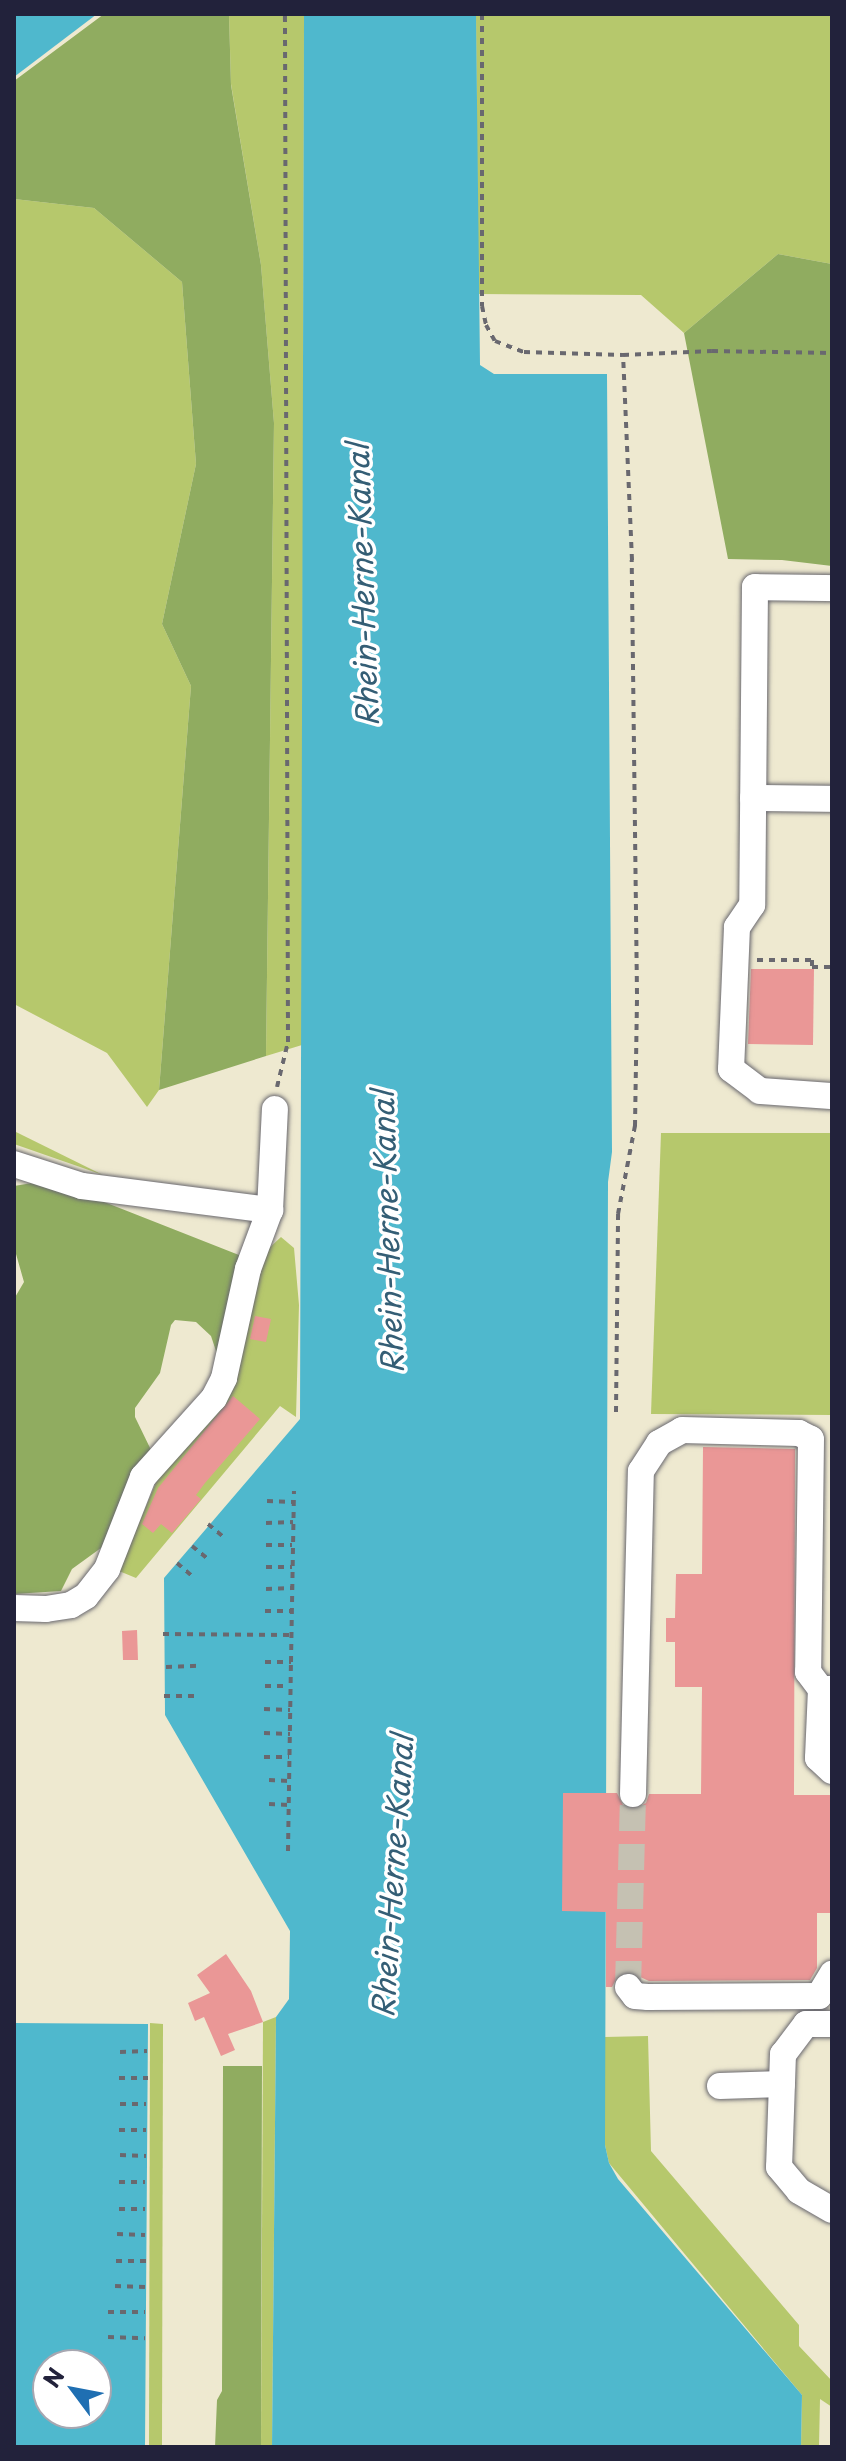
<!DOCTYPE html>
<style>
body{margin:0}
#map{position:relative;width:846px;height:2461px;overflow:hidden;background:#eee9d0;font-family:"Playpen Sans",sans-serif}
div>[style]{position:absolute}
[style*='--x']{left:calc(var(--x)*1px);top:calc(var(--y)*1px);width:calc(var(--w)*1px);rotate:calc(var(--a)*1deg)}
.green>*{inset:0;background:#b6c86c}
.forest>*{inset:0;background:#90ac60}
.water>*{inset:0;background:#4fb8cd}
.building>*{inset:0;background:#ea9796}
.minor-tunnel>*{height:26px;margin-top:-13px;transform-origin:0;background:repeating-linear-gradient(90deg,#c5c1b2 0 26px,transparent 0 39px)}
.path>*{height:4px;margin-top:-2px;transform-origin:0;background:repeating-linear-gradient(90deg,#69686f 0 6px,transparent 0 12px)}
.roads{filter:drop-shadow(0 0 2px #69686f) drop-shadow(0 0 2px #69686f)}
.minor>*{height:26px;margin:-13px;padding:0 13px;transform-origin:13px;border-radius:13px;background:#fff}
span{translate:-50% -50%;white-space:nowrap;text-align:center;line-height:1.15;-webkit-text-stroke:7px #fff;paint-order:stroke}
.water-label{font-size:30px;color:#345e75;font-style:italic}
.frame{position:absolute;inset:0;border:16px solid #22223b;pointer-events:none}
.north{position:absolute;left:32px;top:2349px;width:80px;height:80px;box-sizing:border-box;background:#fff;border:2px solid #a7a7b1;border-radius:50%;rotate:302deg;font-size:22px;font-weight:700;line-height:32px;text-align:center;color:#22223b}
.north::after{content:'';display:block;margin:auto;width:28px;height:36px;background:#1f6fb2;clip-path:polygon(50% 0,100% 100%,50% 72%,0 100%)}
</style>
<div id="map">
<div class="green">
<i style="clip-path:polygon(229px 14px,304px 14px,304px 19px,302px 1045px,266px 1056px,274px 423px,261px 265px,231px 84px)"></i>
<i style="clip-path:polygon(476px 14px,832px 14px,832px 264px,778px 254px,684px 333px,641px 295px,478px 294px)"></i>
<i style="clip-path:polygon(14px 199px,94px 208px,182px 282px,196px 464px,162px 624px,191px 686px,159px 1090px,147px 1107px,107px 1053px,14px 1004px)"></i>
<i style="clip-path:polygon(14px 1131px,103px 1175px,14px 1144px)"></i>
<i style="clip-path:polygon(661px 1133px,832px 1133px,832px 1415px,651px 1414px)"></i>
<i style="clip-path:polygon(281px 1237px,294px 1248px,299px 1305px,296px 1417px,280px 1406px,136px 1578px,119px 1571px,160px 1473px,232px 1387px,266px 1251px)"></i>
<i style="clip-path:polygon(276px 2017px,272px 2447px,261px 2447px,263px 2022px)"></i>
<i style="clip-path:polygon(150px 2023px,163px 2024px,162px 2447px,149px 2447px)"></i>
<i style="clip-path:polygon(648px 2036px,651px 2151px,799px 2325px,799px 2346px,832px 2381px,832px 2407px,820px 2399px,819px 2447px,801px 2447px,802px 2395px,609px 2163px,605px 2145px,605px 2037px)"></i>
</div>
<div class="forest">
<i style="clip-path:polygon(104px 14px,229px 14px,231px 85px,261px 265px,274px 423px,266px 1056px,159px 1090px,191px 686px,162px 624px,196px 464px,182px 282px,94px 208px,14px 199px,14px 81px)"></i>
<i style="clip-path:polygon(778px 254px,832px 264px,832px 566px,782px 560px,728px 559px,684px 333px)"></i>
<i style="clip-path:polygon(38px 1182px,84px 1194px,244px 1257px,219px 1360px,211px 1336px,196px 1322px,175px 1320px,171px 1325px,160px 1373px,135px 1408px,135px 1417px,152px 1452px,112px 1540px,72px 1569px,61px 1591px,14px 1594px,14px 1299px,24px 1282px,14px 1247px,14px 1186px)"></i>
<i style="clip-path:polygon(223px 2066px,262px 2066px,261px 2447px,215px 2447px,217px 2400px,222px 2391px)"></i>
</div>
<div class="water">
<i style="clip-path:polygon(14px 14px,97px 14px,14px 77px)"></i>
<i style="clip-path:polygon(304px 14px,476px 14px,480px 365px,494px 374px,607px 374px,612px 1152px,608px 1182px,605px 2145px,609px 2163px,618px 2179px,802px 2395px,801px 2447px,272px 2447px,276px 2017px,289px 1999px,290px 1931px,165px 1715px,164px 1578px,300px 1419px)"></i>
<i style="clip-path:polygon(evenodd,14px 2023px,148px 2024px,145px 2447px,14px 2447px,14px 2023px,48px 2365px,96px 2365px,96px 2413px,48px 2413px,48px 2365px)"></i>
</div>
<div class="building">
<i style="clip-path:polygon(751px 969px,814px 969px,813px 1045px,748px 1044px)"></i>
<i style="clip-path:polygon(255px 1316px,271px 1319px,266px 1342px,250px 1339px)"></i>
<i style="clip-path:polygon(233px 1396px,260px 1419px,205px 1483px,196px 1495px,201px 1499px,172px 1533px,161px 1524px,153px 1533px,142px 1524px,158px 1488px)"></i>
<i style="clip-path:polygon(703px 1447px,795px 1449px,794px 1795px,832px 1795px,832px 1913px,817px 1913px,817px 1968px,810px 1980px,649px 1981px,627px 1971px,618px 1975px,612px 1987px,606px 1987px,606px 1912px,562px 1911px,563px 1793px,617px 1793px,624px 1807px,633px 1810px,646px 1803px,649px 1794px,701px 1794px,702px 1687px,675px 1687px,675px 1642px,666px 1642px,666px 1618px,675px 1618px,676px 1574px,702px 1574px)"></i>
<i style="clip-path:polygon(137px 1630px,138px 1660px,123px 1660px,122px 1631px)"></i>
<i style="clip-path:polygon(226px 1954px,251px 1991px,263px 2022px,228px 2034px,235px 2050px,221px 2056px,204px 2017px,195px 2021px,188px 2003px,210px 1993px,197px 1975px)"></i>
</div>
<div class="minor-tunnel">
<i style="--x:628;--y:1987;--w:193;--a:-88.5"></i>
</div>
<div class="path">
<i style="--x:482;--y:14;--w:292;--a:90"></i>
<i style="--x:482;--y:306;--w:19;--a:78"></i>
<i style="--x:486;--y:325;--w:18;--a:61"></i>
<i style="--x:495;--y:341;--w:31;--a:21"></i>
<i style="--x:524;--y:352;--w:99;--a:1.7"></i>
<i style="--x:623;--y:355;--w:89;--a:-2.6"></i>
<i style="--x:712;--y:351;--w:120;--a:1"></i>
<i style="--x:757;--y:960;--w:55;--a:0"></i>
<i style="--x:812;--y:960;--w:7;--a:90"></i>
<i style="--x:812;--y:967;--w:20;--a:0"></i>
<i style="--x:277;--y:1087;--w:46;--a:-76.3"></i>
<i style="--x:288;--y:1042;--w:1028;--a:-90.17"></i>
<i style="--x:616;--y:1412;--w:198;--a:-89.4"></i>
<i style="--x:618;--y:1214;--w:90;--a:-79.1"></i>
<i style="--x:635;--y:1126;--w:132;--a:-89.1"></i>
<i style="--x:637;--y:994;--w:434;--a:-90.7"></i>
<i style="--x:632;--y:560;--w:205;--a:-92.5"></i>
<i style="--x:267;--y:1501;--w:26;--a:2"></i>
<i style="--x:266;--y:1523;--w:27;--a:-2"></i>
<i style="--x:208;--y:1524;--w:23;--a:40"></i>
<i style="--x:266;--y:1545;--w:26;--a:0"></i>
<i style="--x:192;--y:1546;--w:22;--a:39"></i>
<i style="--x:177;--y:1563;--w:23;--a:41"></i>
<i style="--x:266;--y:1567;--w:26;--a:0"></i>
<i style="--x:266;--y:1589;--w:26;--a:-2"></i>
<i style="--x:265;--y:1611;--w:27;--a:0"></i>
<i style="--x:163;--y:1634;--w:128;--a:0.4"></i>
<i style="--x:265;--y:1662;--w:26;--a:0"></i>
<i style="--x:291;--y:1662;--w:171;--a:-89"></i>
<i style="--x:166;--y:1667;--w:33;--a:-2"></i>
<i style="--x:265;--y:1686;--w:23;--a:0"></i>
<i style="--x:164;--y:1696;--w:36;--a:0"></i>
<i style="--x:264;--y:1709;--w:26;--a:2"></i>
<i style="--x:264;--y:1733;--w:26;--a:2"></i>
<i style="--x:264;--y:1757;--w:25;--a:0"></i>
<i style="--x:269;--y:1780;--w:20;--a:3"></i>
<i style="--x:269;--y:1804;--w:20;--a:3"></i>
<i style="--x:288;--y:1851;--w:189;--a:-89.1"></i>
<i style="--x:120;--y:2052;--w:27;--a:-2"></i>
<i style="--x:119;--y:2078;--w:29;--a:0"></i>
<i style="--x:120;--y:2104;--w:26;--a:0"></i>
<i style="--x:119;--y:2130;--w:27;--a:0"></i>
<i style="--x:120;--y:2155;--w:26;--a:2"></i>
<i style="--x:119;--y:2182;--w:26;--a:0"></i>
<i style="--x:119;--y:2209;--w:26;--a:0"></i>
<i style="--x:117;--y:2234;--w:28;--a:2"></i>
<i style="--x:116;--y:2261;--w:30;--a:0"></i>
<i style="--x:115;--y:2286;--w:30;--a:2"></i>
<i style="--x:108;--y:2312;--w:37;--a:0"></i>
<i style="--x:108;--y:2337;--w:37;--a:2"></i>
</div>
<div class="roads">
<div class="minor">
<i style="--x:832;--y:588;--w:77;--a:-179.3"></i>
<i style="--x:755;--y:587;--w:318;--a:90.5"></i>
<i style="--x:752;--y:905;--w:27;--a:124"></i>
<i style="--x:737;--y:927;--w:142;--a:92.4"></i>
<i style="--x:731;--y:1069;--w:36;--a:37"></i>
<i style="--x:760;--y:1091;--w:72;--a:4"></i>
<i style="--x:753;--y:798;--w:79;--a:0.7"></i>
<i style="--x:14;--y:1164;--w:71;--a:17.9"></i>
<i style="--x:82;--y:1186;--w:190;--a:7.3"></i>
<i style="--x:14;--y:1608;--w:32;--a:2"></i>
<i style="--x:46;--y:1609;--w:25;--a:-9"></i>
<i style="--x:71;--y:1605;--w:17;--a:-31"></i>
<i style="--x:86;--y:1596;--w:34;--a:-52"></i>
<i style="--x:107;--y:1569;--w:99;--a:-68.6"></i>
<i style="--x:143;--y:1477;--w:106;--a:-48.1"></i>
<i style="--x:214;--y:1398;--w:22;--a:-63"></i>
<i style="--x:224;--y:1378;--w:112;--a:-77.6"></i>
<i style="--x:248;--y:1269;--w:63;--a:-69.6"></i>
<i style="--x:270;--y:1210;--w:101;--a:-87.2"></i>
<i style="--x:821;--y:1689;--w:69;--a:92.5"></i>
<i style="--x:818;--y:1758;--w:19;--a:43"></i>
<i style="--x:633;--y:1794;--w:323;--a:-88.6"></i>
<i style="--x:641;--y:1471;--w:33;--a:-57"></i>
<i style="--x:659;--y:1443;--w:26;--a:-29"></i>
<i style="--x:682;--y:1430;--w:117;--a:1.5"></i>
<i style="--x:799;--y:1433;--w:13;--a:27"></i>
<i style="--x:811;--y:1439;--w:233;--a:90.7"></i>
<i style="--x:808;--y:1672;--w:21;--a:53"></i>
<i style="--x:821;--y:1689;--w:11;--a:0"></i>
<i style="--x:628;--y:1987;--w:11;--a:52"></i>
<i style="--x:635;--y:1996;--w:13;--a:4"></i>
<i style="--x:648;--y:1997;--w:171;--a:-0.3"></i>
<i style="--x:819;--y:1996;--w:26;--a:-59"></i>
<i style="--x:832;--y:2024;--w:26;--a:180"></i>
<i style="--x:806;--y:2024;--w:38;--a:127"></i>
<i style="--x:783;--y:2054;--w:113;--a:92"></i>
<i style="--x:779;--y:2167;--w:31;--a:50"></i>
<i style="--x:799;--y:2191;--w:38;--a:30"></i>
<i style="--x:720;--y:2086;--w:62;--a:-1.8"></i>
</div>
</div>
<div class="water-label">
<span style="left:362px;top:585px;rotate:-92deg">Rhein-Herne-Kanal</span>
<span style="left:387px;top:1232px;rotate:-92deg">Rhein-Herne-Kanal</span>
<span style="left:392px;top:1876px;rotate:-86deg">Rhein-Herne-Kanal</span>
</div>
<div class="frame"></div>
<div class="north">N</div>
</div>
